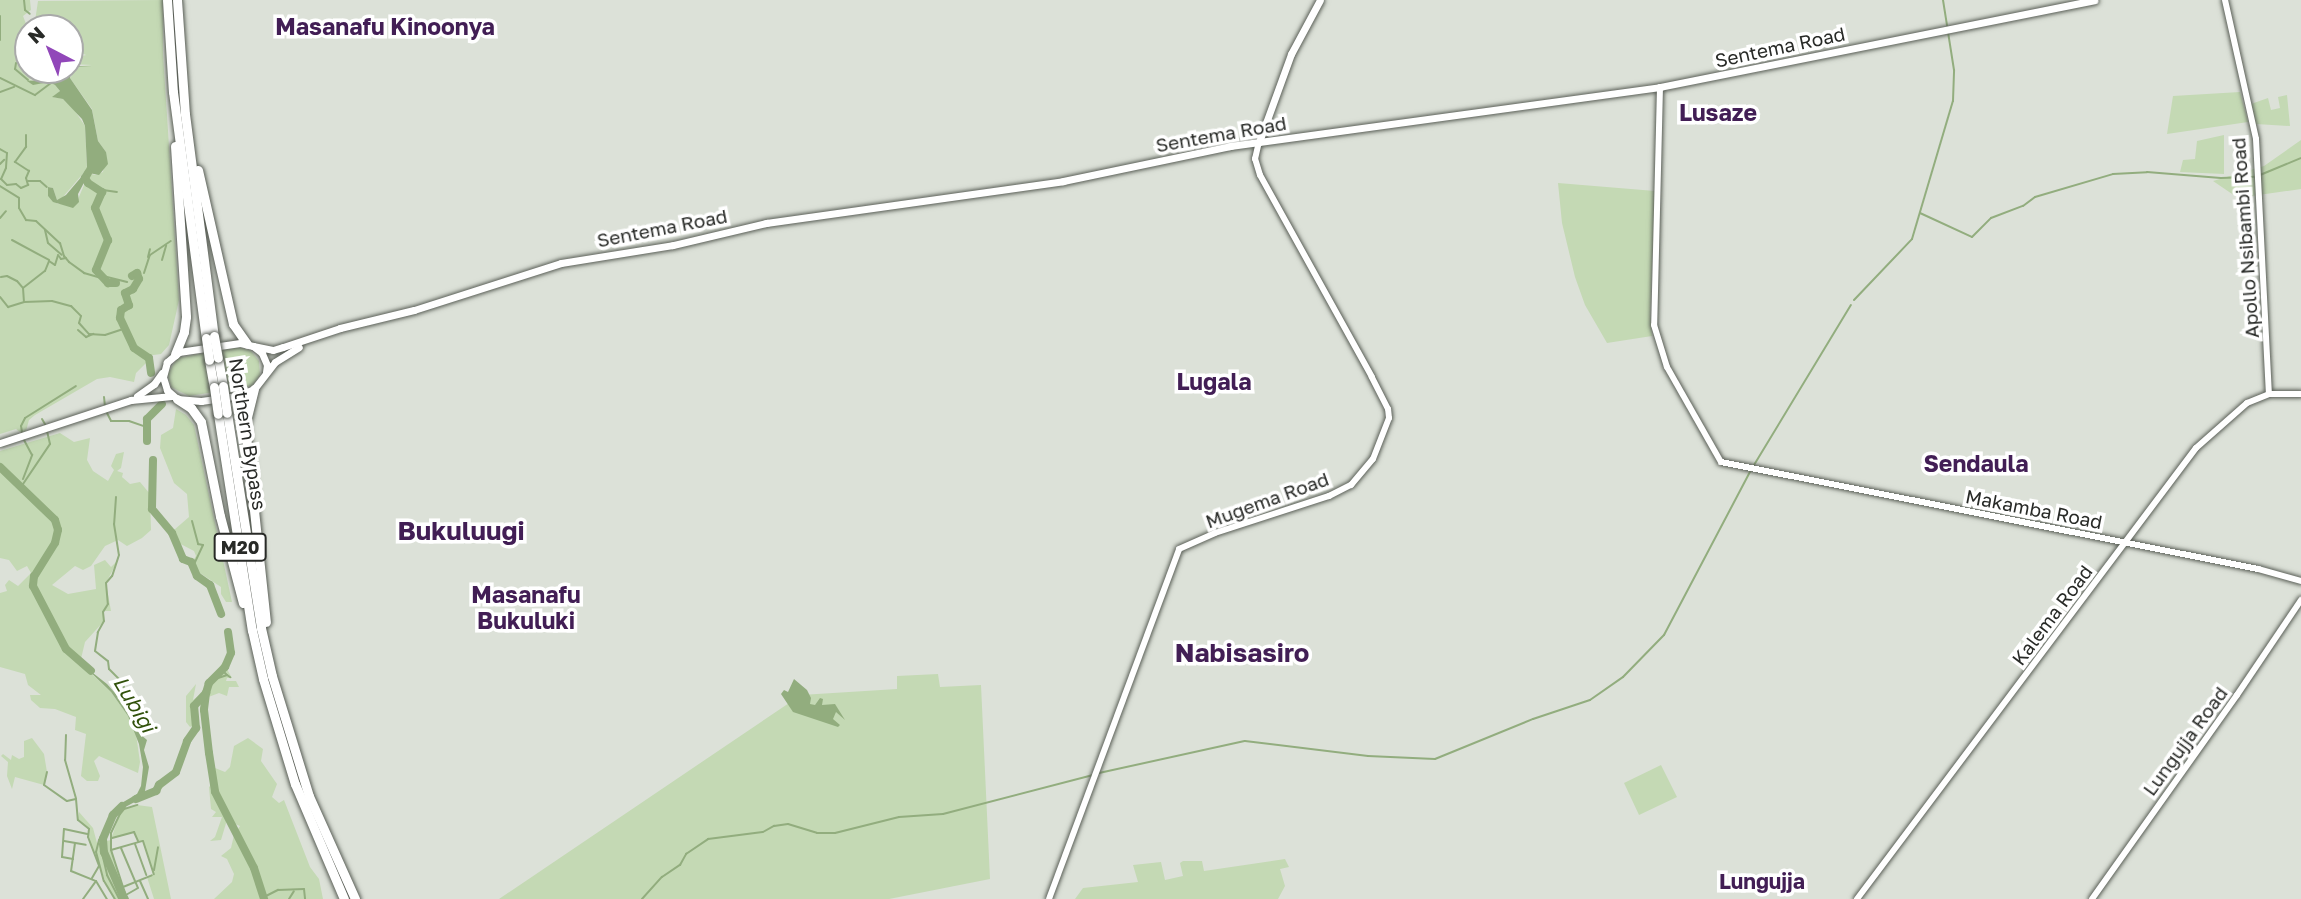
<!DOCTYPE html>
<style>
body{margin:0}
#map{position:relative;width:2301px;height:899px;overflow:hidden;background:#dce1d8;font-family:"Golos Text",sans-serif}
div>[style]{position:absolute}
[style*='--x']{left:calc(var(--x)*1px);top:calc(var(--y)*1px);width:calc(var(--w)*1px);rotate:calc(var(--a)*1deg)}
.green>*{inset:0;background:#c4d9b4}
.water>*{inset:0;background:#92ad7e}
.stream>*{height:2px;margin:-1px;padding:0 1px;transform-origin:1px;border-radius:1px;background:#92ad7e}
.river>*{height:8px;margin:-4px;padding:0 4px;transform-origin:4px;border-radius:4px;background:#92ad7e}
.roads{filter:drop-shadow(0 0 2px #5a5f57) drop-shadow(0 0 2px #5a5f57)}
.tertiary>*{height:6px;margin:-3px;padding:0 3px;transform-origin:3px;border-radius:3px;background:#fff}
.secondary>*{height:7px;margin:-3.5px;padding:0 3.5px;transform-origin:3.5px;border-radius:3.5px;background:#fff}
.motorway>*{height:9px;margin:-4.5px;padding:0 4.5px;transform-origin:4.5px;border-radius:4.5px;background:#fff}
.bridges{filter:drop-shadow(0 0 2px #5a5f57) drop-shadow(0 0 2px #5a5f57)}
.motorway-bridge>*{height:9px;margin:-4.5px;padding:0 4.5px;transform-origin:4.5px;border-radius:4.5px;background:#fff}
span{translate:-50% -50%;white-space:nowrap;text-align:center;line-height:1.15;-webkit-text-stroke:7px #fff;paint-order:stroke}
.shield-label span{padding:2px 5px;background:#fff;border:2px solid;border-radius:5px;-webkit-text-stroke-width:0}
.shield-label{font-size:18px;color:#282a27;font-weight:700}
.street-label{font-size:19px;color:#282a27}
.water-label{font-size:21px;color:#31510a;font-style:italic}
.neighbourhood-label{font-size:21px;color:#421e55;font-weight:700}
.quarter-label{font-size:23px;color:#421e55;font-weight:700}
.district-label{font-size:26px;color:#421e55;font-weight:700}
.north{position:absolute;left:14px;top:14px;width:70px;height:70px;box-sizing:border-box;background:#fff;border:2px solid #a9aaa9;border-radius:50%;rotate:318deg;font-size:19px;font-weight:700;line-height:28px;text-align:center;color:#282a27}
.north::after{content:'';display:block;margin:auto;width:24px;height:32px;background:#9147b9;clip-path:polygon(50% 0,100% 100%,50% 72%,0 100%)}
</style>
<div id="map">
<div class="green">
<i style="clip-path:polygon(0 0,30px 0,31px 10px,23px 16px,28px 29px,28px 70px,43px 71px,40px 80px,28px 79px,37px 83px,49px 82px,55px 85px,60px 91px,53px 97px,63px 99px,73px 108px,85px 126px,87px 169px,62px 198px,57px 200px,53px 188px,48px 187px,48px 196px,58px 204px,76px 204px,89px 173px,95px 175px,103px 172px,106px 152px,98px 141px,92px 109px,70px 78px,73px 74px,72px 67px,92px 65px,70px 64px,71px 59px,86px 55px,70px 48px,70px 28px,34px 28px,38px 1px,163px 0,163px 54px,179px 300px,169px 345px,161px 354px,146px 356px,147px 362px,136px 373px,134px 382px,110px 377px,97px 379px,35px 415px,29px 420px,26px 431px,21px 433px,16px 429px,0 434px)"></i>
<i style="clip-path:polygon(2240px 92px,2248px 122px,2167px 134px,2173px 96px)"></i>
<i style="clip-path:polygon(2287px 95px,2290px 126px,2256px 124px,2251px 104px,2268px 98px,2271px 110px,2280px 108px,2278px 97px)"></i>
<i style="clip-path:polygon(2224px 135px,2224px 174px,2180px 172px,2183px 160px,2195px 159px,2197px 141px)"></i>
<i style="clip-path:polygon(2301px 140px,2301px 189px,2238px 198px,2213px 181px,2264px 166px)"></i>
<i style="clip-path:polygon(1558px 183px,1655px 191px,1650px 313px,1652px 336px,1607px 343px,1585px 305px,1575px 277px,1562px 223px)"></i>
<i style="clip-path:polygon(239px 347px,251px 351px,259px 361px,260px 375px,252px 386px,189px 396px,171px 387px,168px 374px,177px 358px)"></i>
<i style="clip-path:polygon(176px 409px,186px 415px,194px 425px,232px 602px,226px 602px,221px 594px,221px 587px,197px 571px,192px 562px,196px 556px,194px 551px,173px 540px,174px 530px,189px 517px,187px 494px,174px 483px,160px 448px,161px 435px,173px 428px)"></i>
<i style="clip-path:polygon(60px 433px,74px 442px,90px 438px,87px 460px,93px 471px,108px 481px,114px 470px,111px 466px,116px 454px,124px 452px,121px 468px,117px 471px,123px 473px,122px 477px,130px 484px,140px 482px,150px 494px,151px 530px,142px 538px,127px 546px,118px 540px,105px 546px,91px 566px,83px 570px,75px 566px,52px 585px,68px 594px,96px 589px,94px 565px,105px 560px,111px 567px,118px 560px,106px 583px,111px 611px,103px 611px,104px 621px,85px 642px,80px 663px,111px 692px,128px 716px,136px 734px,140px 762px,138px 773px,99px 756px,94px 761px,100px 776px,98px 781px,87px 781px,81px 776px,86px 734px,75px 730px,76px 717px,55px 709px,40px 708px,31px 700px,30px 695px,41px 695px,28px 685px,25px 674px,0 667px,0 593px,7px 591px,5px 585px,9px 580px,18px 586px,31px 573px,27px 566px,17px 571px,9px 560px,0 558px,0 451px)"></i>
<i style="clip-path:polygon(223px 662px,232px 678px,227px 678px,226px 681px,236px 681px,239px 687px,229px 687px,227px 696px,219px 693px,198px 701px,195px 706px,197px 724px,190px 727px,186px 722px,186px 696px,196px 684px,193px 700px,212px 686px,211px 680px)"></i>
<i style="clip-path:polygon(938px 674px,940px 687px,981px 685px,990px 879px,889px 899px,499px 899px,801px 695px,897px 689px,897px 676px)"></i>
<i style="clip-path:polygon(32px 738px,44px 754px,47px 772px,44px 785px,15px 777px,12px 789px,7px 776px,8px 762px,1px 756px,3px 754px,11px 760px,12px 755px,19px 759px,24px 757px,24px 741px)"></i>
<i style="clip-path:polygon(248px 738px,263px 749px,261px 761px,277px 784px,272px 797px,279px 803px,284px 800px,310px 867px,319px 879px,323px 899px,214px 899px,232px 882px,234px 874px,227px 859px,221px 856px,231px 848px,234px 835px,240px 826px,235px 824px,232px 830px,229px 827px,232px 821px,227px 820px,221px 840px,210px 841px,215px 837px,222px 817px,212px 817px,216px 812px,211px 809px,209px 787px,216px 780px,215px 768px,225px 772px,230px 767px,234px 746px)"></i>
<i style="clip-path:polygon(1661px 765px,1677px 797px,1639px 815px,1624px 783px)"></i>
<i style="clip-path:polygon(137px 805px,152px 807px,171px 899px,154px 899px,147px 877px,153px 874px,151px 864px,143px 842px,138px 842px,134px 832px,111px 839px,120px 814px,124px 809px)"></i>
<i style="clip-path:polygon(79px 812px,93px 828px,97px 843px,111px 840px,113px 857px,128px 899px,115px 899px,107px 886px,88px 837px,89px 829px,78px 820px)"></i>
<i style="clip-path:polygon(1285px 859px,1289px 867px,1280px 869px,1285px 886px,1278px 899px,1075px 899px,1083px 888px,1138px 882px,1133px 865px,1161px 862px,1165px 880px,1183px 876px,1180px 863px,1183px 861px,1202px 861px,1204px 871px)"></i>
</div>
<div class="water">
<i style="clip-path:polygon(70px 62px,74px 66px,92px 66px,72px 67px,70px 78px,92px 110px,98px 141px,106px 152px,108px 164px,99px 175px,89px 173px,78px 194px,79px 202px,73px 208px,53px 202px,48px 196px,48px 187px,53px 188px,57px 200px,66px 195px,83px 175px,87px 167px,85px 126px,82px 119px,63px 99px,52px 97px,60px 91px,55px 85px,49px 82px,33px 85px,27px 81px,40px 80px,43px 70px,47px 78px,55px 79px,54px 70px,62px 74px,63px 70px,70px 70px)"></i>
<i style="clip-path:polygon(84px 666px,107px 684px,131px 711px,140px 734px,147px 740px,144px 750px,149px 767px,144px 797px,116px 812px,120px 804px,137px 794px,141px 786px,143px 767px,139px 744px,128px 716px,111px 692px)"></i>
<i style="clip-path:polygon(794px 679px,807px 690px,811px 698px,810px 704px,815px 705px,820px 698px,823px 699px,822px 705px,835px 704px,845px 720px,836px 712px,833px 719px,840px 725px,838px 727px,793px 712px,781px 694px,784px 690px,788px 692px)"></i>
</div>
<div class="stream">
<i style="--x:24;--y:0;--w:10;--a:84"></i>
<i style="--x:25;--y:10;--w:6;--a:39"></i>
<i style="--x:1943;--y:0;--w:26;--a:81"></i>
<i style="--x:0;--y:16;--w:24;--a:90"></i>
<i style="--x:16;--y:63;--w:6;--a:99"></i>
<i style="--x:15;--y:69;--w:17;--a:40"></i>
<i style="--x:0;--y:78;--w:39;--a:26"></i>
<i style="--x:35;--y:95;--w:20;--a:-37"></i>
<i style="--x:0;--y:92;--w:15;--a:-20"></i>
<i style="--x:0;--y:149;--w:8;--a:30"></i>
<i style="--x:7;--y:153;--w:15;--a:94"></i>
<i style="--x:6;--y:168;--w:12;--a:114"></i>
<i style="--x:0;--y:164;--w:6;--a:-45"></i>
<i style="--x:2260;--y:175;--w:44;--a:-22.5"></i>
<i style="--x:1;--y:179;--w:8;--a:45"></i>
<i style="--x:7;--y:185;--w:9;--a:-6"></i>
<i style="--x:16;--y:184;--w:6;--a:39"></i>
<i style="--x:21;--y:188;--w:8;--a:-23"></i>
<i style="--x:28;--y:185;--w:7;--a:-106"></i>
<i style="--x:26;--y:178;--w:8;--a:-67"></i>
<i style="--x:29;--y:171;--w:17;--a:-147"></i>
<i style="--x:15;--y:162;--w:19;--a:-54"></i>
<i style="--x:26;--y:147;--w:12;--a:-90"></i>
<i style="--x:28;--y:181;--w:12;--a:0"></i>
<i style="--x:40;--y:181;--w:9;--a:41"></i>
<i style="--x:0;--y:186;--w:22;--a:32"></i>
<i style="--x:19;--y:198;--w:10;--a:90"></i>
<i style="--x:19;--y:208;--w:14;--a:60"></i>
<i style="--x:26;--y:220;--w:10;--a:6"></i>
<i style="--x:36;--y:221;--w:33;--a:43"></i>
<i style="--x:60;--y:243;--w:14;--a:73"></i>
<i style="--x:64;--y:256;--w:8;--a:50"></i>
<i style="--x:69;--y:262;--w:19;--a:36"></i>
<i style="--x:84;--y:273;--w:18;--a:16"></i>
<i style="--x:103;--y:190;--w:14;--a:8"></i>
<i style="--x:1920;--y:213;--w:57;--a:24.8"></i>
<i style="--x:1972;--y:237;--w:27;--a:-45"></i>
<i style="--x:1991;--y:218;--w:34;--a:-21"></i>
<i style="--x:2023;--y:206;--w:15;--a:-37"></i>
<i style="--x:2035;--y:197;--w:81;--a:-16.4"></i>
<i style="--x:2113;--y:174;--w:34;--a:-3"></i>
<i style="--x:2147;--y:172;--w:74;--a:4.6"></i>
<i style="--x:2221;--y:178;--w:34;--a:-2"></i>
<i style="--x:0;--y:218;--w:9;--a:-49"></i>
<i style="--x:45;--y:230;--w:13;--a:77"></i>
<i style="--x:48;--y:243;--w:18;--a:41"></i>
<i style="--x:12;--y:240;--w:42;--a:28.4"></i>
<i style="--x:148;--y:257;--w:8;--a:-76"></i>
<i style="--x:162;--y:260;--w:15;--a:-74"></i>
<i style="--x:144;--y:273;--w:19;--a:-72"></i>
<i style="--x:150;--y:255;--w:25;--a:-34"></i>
<i style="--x:99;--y:275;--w:29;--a:14"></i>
<i style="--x:1;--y:277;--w:6;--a:-9"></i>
<i style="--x:7;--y:276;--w:11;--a:27"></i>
<i style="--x:17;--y:281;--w:9;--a:49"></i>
<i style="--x:23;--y:288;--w:13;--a:86"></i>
<i style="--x:23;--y:288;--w:28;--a:-38"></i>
<i style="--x:45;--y:271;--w:11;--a:-68"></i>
<i style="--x:49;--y:261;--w:7;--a:34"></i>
<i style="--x:55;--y:265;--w:10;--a:-73"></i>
<i style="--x:58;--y:255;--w:5;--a:53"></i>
<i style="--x:61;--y:259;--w:5;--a:-11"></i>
<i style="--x:0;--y:297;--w:13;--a:51"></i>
<i style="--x:8;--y:307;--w:17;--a:-17"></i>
<i style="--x:24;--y:302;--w:28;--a:-2"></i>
<i style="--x:52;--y:301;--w:20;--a:15"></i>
<i style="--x:71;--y:306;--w:14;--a:45"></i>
<i style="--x:81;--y:316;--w:7;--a:106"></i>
<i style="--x:79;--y:323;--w:15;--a:48"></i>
<i style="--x:89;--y:334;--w:16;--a:4"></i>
<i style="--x:105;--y:335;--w:20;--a:-18"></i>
<i style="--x:1854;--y:300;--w:84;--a:-46.4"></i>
<i style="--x:1912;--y:239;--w:144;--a:-73.5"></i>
<i style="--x:1953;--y:101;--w:31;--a:-88"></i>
<i style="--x:1954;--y:70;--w:37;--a:-99"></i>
<i style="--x:78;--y:330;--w:11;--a:41"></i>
<i style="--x:86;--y:337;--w:8;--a:-23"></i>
<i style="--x:104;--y:397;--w:9;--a:84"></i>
<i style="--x:107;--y:413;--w:9;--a:63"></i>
<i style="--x:111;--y:421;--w:18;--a:0"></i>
<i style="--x:129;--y:421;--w:18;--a:19"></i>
<i style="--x:42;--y:419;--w:6;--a:59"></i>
<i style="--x:22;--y:432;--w:6;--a:-99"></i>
<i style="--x:21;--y:426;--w:9;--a:-63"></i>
<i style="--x:25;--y:418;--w:60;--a:-32.1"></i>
<i style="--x:1754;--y:465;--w:187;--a:-58.8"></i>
<i style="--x:23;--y:479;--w:26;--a:-69"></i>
<i style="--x:32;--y:455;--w:17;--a:-118"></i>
<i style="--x:21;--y:487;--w:52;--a:-56"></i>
<i style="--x:50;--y:444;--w:13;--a:-103"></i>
<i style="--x:116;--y:497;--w:27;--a:94"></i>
<i style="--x:114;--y:524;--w:31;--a:81"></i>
<i style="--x:119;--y:555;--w:22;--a:108"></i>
<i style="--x:112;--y:576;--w:9;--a:131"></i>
<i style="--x:106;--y:583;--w:21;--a:85"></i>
<i style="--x:108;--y:604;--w:9;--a:122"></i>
<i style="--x:103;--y:612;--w:9;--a:84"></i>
<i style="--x:104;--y:621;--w:13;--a:119"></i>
<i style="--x:98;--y:632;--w:19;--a:99"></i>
<i style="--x:95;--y:651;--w:16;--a:38"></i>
<i style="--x:108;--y:661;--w:8;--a:83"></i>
<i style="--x:109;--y:669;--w:21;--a:45"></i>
<i style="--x:124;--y:684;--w:19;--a:93"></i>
<i style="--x:192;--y:521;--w:24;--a:75"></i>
<i style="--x:198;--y:544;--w:5;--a:11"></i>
<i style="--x:203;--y:545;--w:23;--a:115"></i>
<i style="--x:222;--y:670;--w:6;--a:45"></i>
<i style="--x:212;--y:680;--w:16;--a:-18"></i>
<i style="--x:227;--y:675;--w:4;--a:34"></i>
<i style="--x:66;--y:735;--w:25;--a:92"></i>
<i style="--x:65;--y:760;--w:40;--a:74"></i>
<i style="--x:47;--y:772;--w:13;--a:103"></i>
<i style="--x:44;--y:785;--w:28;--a:35"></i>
<i style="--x:67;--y:801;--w:9;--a:-13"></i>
<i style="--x:76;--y:799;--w:21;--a:85"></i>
<i style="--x:78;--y:820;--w:14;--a:39"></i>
<i style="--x:89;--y:829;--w:8;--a:97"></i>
<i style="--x:88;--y:837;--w:31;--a:69"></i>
<i style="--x:99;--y:866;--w:14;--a:120"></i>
<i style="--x:1099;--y:773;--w:149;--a:-12.4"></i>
<i style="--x:1245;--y:741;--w:124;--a:7"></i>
<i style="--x:1368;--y:756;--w:67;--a:2.6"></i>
<i style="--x:1435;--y:759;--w:106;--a:-22.2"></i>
<i style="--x:1533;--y:719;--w:60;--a:-18.4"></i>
<i style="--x:1590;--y:700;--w:40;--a:-34.9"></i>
<i style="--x:1623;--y:677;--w:59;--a:-45.7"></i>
<i style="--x:1664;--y:635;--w:187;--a:-62.2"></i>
<i style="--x:106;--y:830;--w:12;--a:125"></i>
<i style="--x:99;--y:840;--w:12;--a:104"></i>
<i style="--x:96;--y:852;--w:30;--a:75"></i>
<i style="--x:104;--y:881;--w:21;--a:59"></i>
<i style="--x:112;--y:838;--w:23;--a:-15"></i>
<i style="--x:134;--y:832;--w:10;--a:66"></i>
<i style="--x:64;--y:841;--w:22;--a:10"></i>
<i style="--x:75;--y:843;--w:28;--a:98"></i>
<i style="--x:71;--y:871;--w:27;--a:22"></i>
<i style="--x:100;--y:844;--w:32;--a:77"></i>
<i style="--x:107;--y:875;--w:27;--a:63"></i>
<i style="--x:135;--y:844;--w:33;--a:70"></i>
<i style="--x:121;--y:848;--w:43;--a:67"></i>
<i style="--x:138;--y:888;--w:14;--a:150"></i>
<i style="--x:126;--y:895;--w:4;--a:63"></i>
<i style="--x:111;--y:850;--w:17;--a:-90"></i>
<i style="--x:111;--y:833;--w:21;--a:-65"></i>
<i style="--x:120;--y:814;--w:6;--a:-51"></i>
<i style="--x:124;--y:809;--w:14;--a:-17"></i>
<i style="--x:73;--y:859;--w:11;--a:-170"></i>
<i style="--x:62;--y:857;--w:28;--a:-86"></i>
<i style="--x:64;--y:829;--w:24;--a:12"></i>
<i style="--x:154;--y:870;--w:23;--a:-80"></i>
<i style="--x:140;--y:881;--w:20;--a:66"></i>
<i style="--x:123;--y:887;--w:39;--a:-108"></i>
<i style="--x:111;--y:850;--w:33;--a:-16"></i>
<i style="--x:143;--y:841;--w:35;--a:72"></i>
<i style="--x:123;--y:896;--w:3;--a:-18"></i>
<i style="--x:126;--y:895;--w:9;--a:-111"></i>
<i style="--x:123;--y:887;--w:31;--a:-22"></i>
<i style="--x:264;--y:897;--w:16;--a:-27"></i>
<i style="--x:278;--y:890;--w:26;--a:-2"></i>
<i style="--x:304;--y:889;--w:10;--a:84"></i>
<i style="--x:83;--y:899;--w:22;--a:-54"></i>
<i style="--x:96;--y:881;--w:21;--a:59"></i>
<i style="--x:289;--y:899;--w:9;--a:-58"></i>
<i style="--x:642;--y:899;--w:30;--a:-48"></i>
<i style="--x:662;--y:877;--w:22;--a:-34"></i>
<i style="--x:680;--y:865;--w:13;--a:-61"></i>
<i style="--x:686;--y:854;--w:27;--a:-34"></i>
<i style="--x:708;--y:839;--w:55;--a:-7.3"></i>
<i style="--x:763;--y:832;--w:13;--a:-29"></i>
<i style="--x:774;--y:826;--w:14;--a:-8"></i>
<i style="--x:788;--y:824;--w:30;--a:17"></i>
<i style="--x:817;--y:833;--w:18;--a:0"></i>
<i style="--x:835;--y:833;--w:66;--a:-14"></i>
<i style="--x:899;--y:817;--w:44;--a:-3.9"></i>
<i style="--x:943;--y:814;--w:155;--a:-14.6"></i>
</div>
<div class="river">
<i style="--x:88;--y:173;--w:6;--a:121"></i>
<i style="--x:85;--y:178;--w:6;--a:59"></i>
<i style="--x:88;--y:183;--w:17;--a:33"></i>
<i style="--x:102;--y:192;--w:17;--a:114"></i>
<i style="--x:95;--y:208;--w:35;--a:68"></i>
<i style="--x:108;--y:240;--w:32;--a:112"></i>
<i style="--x:96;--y:270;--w:18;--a:47"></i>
<i style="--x:108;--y:283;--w:8;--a:0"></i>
<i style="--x:132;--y:276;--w:6;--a:-31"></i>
<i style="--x:137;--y:273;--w:6;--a:72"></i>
<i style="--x:139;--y:279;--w:12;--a:121"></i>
<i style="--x:133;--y:289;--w:9;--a:153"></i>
<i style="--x:125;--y:293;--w:13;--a:72"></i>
<i style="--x:129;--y:305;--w:9;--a:148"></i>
<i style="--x:121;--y:310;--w:8;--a:97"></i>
<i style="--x:120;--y:318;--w:33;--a:65"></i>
<i style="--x:134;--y:348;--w:18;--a:34"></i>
<i style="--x:149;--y:358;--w:15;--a:82"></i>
<i style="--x:147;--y:441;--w:22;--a:-90"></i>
<i style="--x:147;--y:419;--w:21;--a:-45"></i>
<i style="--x:153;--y:460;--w:49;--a:91.2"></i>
<i style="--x:152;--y:509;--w:31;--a:50"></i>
<i style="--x:172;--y:533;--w:28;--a:67"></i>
<i style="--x:183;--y:559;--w:9;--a:21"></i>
<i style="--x:191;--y:562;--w:15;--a:67"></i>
<i style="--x:197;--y:576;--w:16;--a:35"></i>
<i style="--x:210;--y:585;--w:31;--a:69"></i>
<i style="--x:0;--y:467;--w:76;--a:43.9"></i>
<i style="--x:55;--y:520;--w:10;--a:73"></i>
<i style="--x:58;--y:530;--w:13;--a:103"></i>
<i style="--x:55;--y:543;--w:39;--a:122"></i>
<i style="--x:34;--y:576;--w:10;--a:96"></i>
<i style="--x:33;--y:586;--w:71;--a:62.4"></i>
<i style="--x:66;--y:649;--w:33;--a:41"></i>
<i style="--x:228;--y:632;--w:21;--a:82"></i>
<i style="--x:231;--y:653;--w:15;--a:113"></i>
<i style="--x:225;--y:667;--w:23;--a:135"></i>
<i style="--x:209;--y:683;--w:10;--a:107"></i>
<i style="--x:206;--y:693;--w:17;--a:97"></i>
<i style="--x:204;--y:710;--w:43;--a:83.4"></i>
<i style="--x:209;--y:753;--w:39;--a:81"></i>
<i style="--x:215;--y:792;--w:85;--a:62.8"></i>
<i style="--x:254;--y:868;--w:33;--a:72"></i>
<i style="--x:136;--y:799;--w:22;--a:-22"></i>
<i style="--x:156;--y:791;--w:7;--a:-63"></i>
<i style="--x:159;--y:785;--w:21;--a:-37"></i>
<i style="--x:176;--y:772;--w:33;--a:-70"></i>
<i style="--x:187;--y:741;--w:16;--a:-55"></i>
<i style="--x:196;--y:728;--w:22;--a:-95"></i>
<i style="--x:194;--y:706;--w:18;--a:-47"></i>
<i style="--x:122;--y:806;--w:13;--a:135"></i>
<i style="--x:113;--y:815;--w:26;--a:113"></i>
<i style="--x:103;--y:839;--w:13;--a:86"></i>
<i style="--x:104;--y:852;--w:51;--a:66.9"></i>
</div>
<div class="roads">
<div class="tertiary">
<i style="--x:2225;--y:0;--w:142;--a:77.4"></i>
<i style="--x:2256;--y:139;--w:255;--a:87.1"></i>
<i style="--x:1660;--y:87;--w:238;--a:91.4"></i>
<i style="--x:1654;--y:325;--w:44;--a:72.8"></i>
<i style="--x:1667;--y:367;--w:109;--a:60.4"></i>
<i style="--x:1721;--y:462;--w:548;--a:11.27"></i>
<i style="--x:2258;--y:569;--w:45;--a:15.6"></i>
<i style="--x:1049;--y:899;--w:373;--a:-69.6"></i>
<i style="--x:1179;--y:549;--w:39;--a:-24"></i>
<i style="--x:1215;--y:533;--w:120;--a:-18"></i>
<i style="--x:1329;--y:496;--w:25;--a:-27"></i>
<i style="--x:1351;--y:485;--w:34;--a:-50"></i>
<i style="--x:1373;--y:459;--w:44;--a:-68.7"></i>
<i style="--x:1389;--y:418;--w:9;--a:-96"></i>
<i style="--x:1388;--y:409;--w:36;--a:-117"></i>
<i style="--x:1372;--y:377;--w:231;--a:-119"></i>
<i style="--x:1260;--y:175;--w:17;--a:-107"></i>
<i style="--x:1255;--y:159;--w:17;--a:-77"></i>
<i style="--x:1857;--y:899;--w:564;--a:-53.07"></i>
<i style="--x:2196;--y:448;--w:68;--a:-41.4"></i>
<i style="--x:2247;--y:403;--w:24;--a:-22"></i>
<i style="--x:2269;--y:394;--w:32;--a:0"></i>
<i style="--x:2092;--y:899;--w:250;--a:-54.6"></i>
<i style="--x:2237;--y:695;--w:115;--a:-56"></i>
</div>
<div class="secondary">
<i style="--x:1259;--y:142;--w:94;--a:-70"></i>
<i style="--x:1291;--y:54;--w:61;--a:-61.8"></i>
<i style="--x:253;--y:346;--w:20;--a:11"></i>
<i style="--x:273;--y:350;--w:10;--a:-17"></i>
<i style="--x:283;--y:347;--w:60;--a:-18.4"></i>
<i style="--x:340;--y:328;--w:76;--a:-13.7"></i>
<i style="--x:414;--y:310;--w:154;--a:-17.7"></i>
<i style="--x:561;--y:263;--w:113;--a:-9.1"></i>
<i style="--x:673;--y:245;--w:96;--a:-13.3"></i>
<i style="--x:766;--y:223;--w:300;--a:-8"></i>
<i style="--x:1063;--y:181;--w:171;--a:-11.8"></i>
<i style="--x:1230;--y:146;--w:434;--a:-7.8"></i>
<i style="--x:1660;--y:87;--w:443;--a:-11.3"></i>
<i style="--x:266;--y:372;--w:7;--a:-82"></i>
<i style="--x:267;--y:365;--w:13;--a:-113"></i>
<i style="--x:262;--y:353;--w:11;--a:-142"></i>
<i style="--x:253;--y:346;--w:13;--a:-167"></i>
<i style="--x:240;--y:343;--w:62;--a:171.6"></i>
<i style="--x:179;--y:352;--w:16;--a:140"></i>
<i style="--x:167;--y:362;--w:16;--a:105"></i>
<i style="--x:163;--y:377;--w:14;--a:73"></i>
<i style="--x:167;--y:390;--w:13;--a:42"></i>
<i style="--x:177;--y:399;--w:24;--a:5"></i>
<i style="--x:201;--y:401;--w:35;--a:-8"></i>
<i style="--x:236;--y:396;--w:19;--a:-21"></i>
<i style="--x:254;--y:389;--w:34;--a:-52"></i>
<i style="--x:275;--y:362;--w:28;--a:-32"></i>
<i style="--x:137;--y:396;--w:21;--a:-35"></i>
<i style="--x:154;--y:384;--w:14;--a:-54"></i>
<i style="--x:0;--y:443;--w:138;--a:-18.2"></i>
<i style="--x:131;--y:400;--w:41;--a:-5.6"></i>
</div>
<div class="motorway">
<i style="--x:167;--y:0;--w:92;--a:86.3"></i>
<i style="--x:173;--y:92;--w:248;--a:82.4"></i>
<i style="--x:177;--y:0;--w:114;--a:86"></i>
<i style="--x:185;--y:114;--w:224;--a:82.6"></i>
<i style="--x:175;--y:146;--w:171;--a:86.3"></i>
<i style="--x:186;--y:317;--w:15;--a:98"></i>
<i style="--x:184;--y:332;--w:24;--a:112"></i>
<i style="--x:198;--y:170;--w:158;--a:77.2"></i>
<i style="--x:233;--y:324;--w:24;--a:55"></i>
<i style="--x:218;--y:358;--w:28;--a:80"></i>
<i style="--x:209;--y:360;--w:27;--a:80"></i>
<i style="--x:254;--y:389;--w:38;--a:104"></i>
<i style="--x:245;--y:426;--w:197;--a:83.9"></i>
<i style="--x:177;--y:399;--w:17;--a:33"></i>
<i style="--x:191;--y:408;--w:17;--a:54"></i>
<i style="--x:201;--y:422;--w:96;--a:78.6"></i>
<i style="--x:220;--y:516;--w:90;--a:75.2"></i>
<i style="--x:227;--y:413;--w:218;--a:81"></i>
<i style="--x:261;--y:628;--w:49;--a:77.1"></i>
<i style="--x:272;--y:676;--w:126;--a:72.9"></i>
<i style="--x:309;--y:796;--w:113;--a:65.9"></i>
<i style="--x:218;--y:414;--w:219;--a:81.1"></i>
<i style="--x:252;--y:630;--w:50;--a:77.3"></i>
<i style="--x:263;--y:679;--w:110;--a:73.1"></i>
<i style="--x:295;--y:784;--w:125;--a:66.9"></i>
</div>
</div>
<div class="bridges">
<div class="motorway-bridge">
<i style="--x:214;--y:336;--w:22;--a:80"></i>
<i style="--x:206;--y:338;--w:22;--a:82"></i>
<i style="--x:223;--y:386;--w:27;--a:82"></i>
<i style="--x:214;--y:387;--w:27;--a:82"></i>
</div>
</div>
<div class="shield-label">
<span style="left:240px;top:547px">M20</span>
</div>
<div class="street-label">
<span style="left:1780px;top:47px;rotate:-12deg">Sentema Road</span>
<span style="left:1221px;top:134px;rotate:-10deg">Sentema Road</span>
<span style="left:662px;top:228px;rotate:-11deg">Sentema Road</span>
<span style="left:2245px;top:238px;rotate:-94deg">Apollo Nsibambi Road</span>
<span style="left:248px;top:434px;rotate:81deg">Northern Bypass</span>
<span style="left:1267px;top:500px;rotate:-20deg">Mugema Road</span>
<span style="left:2034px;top:509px;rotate:11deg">Makamba Road</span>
<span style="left:2052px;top:615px;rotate:-53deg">Kalema Road</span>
<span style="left:2185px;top:741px;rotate:-54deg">Lungujja Road</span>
</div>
<div class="water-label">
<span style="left:135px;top:704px;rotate:59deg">Lubigi</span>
</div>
<div class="neighbourhood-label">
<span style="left:1762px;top:881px">Lungujja</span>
</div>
<div class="quarter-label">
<span style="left:385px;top:26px">Masanafu Kinoonya</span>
<span style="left:1718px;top:112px">Lusaze</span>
<span style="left:1214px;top:381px">Lugala</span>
<span style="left:1976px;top:463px">Sendaula</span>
<span style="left:526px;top:607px">Masanafu<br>Bukuluki</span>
</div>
<div class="district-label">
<span style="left:461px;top:531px">Bukuluugi</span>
<span style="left:1242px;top:653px">Nabisasiro</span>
</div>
<div class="north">N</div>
</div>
